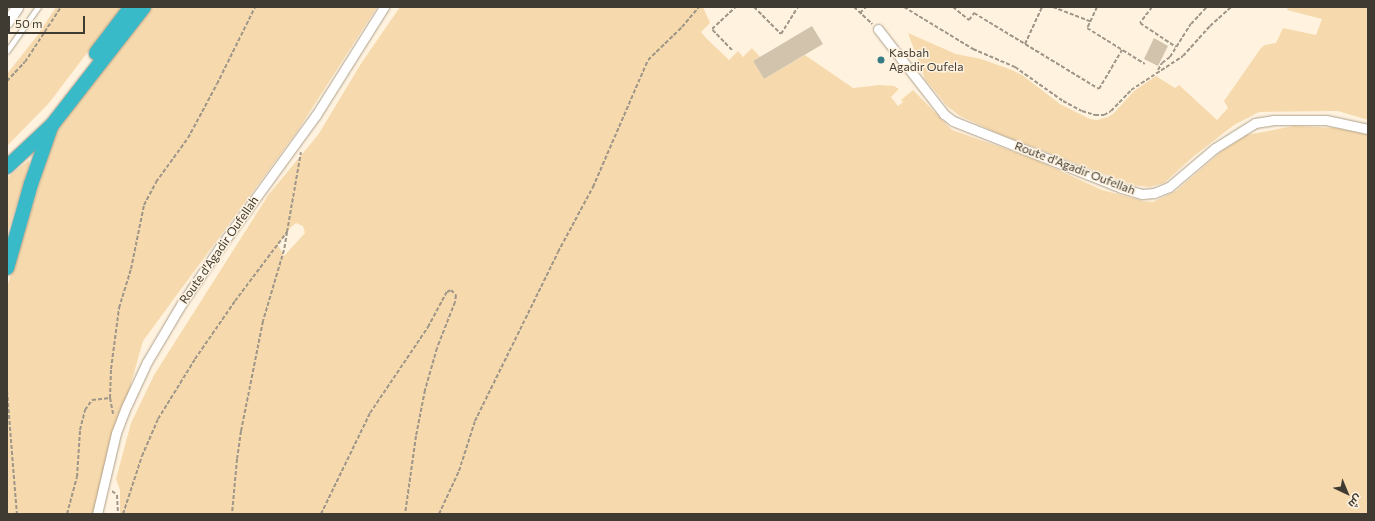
<!DOCTYPE html>
<meta charset="utf-8">
<style>
body{margin:0}
#map{position:relative;width:1375px;height:521px;overflow:hidden;background:#fff3e0;font-family:Commissioner,Cairo,sans-serif}
div>[style]{position:absolute}
[style*='--x']{left:calc(var(--x)*1px);top:calc(var(--y)*1px);width:calc(var(--w)*1px);rotate:calc(var(--a)*1deg)}
.green>*{inset:0;background:#f6d9ac}
.building>*{inset:0;background:#d2c3ad}
.path>*{height:2px;margin-top:-1px;transform-origin:0;background:repeating-linear-gradient(90deg,#9e9688 0 4px,transparent 0 6px)}
.roads{filter:drop-shadow(0 0 1px #ad9f8a) drop-shadow(0 0 1px #ad9f8a)}
.service>*{height:4.5px;margin:-2.25px;padding:0 2.25px;transform-origin:2.25px;border-radius:2.25px;background:#fff}
.minor>*{height:9px;margin:-4.5px;padding:0 4.5px;transform-origin:4.5px;border-radius:4.5px;background:#fff}
.tertiary>*{height:11px;margin:-5.5px;padding:0 5.5px;transform-origin:5.5px;border-radius:5.5px;background:#fff}
.trunk>*{height:14px;margin:-7px;padding:0 7px;transform-origin:7px;border-radius:7px;background:#38bac8}
.dots>*{width:11px;height:11px;translate:-50% -50%;box-sizing:border-box;border:2px solid #fff3e0;border-radius:50%}
span{translate:-50% -50%;white-space:nowrap;text-align:center;line-height:1.15;-webkit-text-stroke:3px #fff3e0;paint-order:stroke}
.poi-label{font-size:12px;color:#403b32}
.left{translate:0 -50%;text-align:left}
.street-label{font-size:12px;color:#403b32}
.frame{position:absolute;inset:0;border:8px solid #403b32;pointer-events:none}
.north{position:absolute;left:1327px;top:473px;width:40px;height:40px;-webkit-text-stroke:3px #fff3e0;paint-order:stroke;rotate:136deg;font-size:11px;font-weight:700;line-height:16px;text-align:center;color:#403b32}
.north::after{content:'';display:block;margin:auto;width:14px;height:18px;background:#403b32;clip-path:polygon(50% 0,100% 100%,50% 72%,0 100%)}
.scale{position:absolute;left:8px;top:16px;width:77px;height:18px;box-sizing:border-box;border:2px solid #403b32;border-top:0;padding-left:5px;font-size:12px;line-height:14px;white-space:nowrap;color:#403b32;-webkit-text-stroke:3px #fff3e0;paint-order:stroke}
</style>
<div id="map">
<div class="green">
<i style="clip-path:polygon(56px 7px,122px 7px,49px 103px,7px 146px,7px 74px,37px 36px)"></i>
<i style="clip-path:polygon(150px 7px,377px 7px,298px 130px,143px 341px,94px 514px,7px 514px,7px 287px,58px 125px)"></i>
<i style="clip-path:polygon(evenodd,400px 7px,703px 7px,710px 23px,701px 32px,706px 38px,729px 60px,738px 51px,743px 57px,752px 48px,760px 57px,753px 61px,764px 79px,805px 55px,853px 88px,880px 85px,894px 86px,899px 89px,891px 97px,898px 106px,903px 102px,901px 100px,913px 90px,952px 130px,1034px 159px,1102px 190px,1143px 201px,1153px 202px,1176px 191px,1222px 151px,1247px 135px,1294px 126px,1337px 128px,1368px 135px,1368px 514px,120px 514px,120px 490px,116px 479px,131px 423px,154px 375px,269px 194px,318px 135px,362px 62px,400px 7px,296px 223px,303px 226px,305px 233px,284px 256px,278px 245px,291px 227px,296px 223px)"></i>
<i style="clip-path:polygon(1288px 7px,1368px 7px,1368px 120px,1338px 111px,1259px 112px,1234px 125px,1194px 156px,1164px 183px,1149px 187px,1133px 185px,997px 133px,960px 116px,947px 106px,925px 79px,908px 33px,956px 54px,981px 59px,1012px 70px,1022px 75px,1060px 104px,1090px 119px,1097px 120px,1108px 117px,1114px 113px,1134px 91px,1156px 76px,1175px 88px,1179px 85px,1217px 120px,1228px 108px,1224px 101px,1261px 48px,1265px 45px,1276px 43px,1283px 28px,1316px 35px,1322px 19px,1287px 10px)"></i>
<i style="clip-path:polygon(29px 160px,29px 166px,7px 234px,7px 178px)"></i>
</div>
<div class="building">
<i style="clip-path:polygon(812px 26px,823px 44px,764px 79px,753px 61px)"></i>
<i style="clip-path:polygon(1154px 38px,1168px 46px,1158px 66px,1144px 59px)"></i>
</div>
<div class="path">
<i style="--x:754;--y:7;--w:38;--a:45"></i>
<i style="--x:781;--y:34;--w:32;--a:-58"></i>
<i style="--x:854;--y:7;--w:25;--a:43"></i>
<i style="--x:904;--y:7;--w:81;--a:31.3"></i>
<i style="--x:973;--y:49;--w:46;--a:23.2"></i>
<i style="--x:1015;--y:67;--w:59;--a:35.3"></i>
<i style="--x:1063;--y:101;--w:21;--a:28"></i>
<i style="--x:1082;--y:111;--w:14;--a:17"></i>
<i style="--x:1095;--y:115;--w:9;--a:0"></i>
<i style="--x:1104;--y:115;--w:8;--a:-30"></i>
<i style="--x:1111;--y:111;--w:29;--a:-46"></i>
<i style="--x:1131;--y:90;--w:62;--a:-33.2"></i>
<i style="--x:1183;--y:56;--w:40;--a:-48"></i>
<i style="--x:1210;--y:26;--w:28;--a:-42"></i>
<i style="--x:953;--y:7;--w:21;--a:39"></i>
<i style="--x:969;--y:20;--w:9;--a:-54"></i>
<i style="--x:974;--y:13;--w:146;--a:31.3"></i>
<i style="--x:1099;--y:89;--w:45;--a:-59.5"></i>
<i style="--x:1053;--y:7;--w:40;--a:21"></i>
<i style="--x:1097;--y:7;--w:23;--a:115"></i>
<i style="--x:1087;--y:28;--w:68;--a:31.8"></i>
<i style="--x:1152;--y:7;--w:20;--a:127"></i>
<i style="--x:1140;--y:23;--w:43;--a:33.7"></i>
<i style="--x:860;--y:13;--w:8;--a:-45"></i>
<i style="--x:1025;--y:44;--w:41;--a:-65.3"></i>
<i style="--x:732;--y:50;--w:29;--a:-134"></i>
<i style="--x:712;--y:29;--w:33;--a:-43"></i>
<i style="--x:1158;--y:70;--w:8;--a:-60"></i>
<i style="--x:1162;--y:63;--w:10;--a:-37"></i>
<i style="--x:1170;--y:57;--w:39;--a:-58"></i>
<i style="--x:1191;--y:24;--w:23;--a:-47"></i>
<i style="--x:7;--y:81;--w:26;--a:-47"></i>
<i style="--x:25;--y:62;--w:66;--a:-56.8"></i>
<i style="--x:287;--y:232;--w:81;--a:-80.1"></i>
<i style="--x:7;--y:391;--w:123;--a:85.4"></i>
<i style="--x:110;--y:398;--w:29;--a:-88"></i>
<i style="--x:111;--y:369;--w:62;--a:-82.5"></i>
<i style="--x:119;--y:308;--w:41;--a:-72.9"></i>
<i style="--x:131;--y:269;--w:65;--a:-78.5"></i>
<i style="--x:144;--y:205;--w:26;--a:-62"></i>
<i style="--x:156;--y:182;--w:54;--a:-54"></i>
<i style="--x:188;--y:138;--w:61;--a:-61.8"></i>
<i style="--x:217;--y:84;--w:86;--a:-63.7"></i>
<i style="--x:112;--y:491;--w:6;--a:39"></i>
<i style="--x:117;--y:495;--w:19;--a:87"></i>
<i style="--x:67;--y:514;--w:38;--a:-75"></i>
<i style="--x:77;--y:477;--w:47;--a:-86.3"></i>
<i style="--x:80;--y:430;--w:21;--a:-76"></i>
<i style="--x:85;--y:410;--w:12;--a:-55"></i>
<i style="--x:92;--y:400;--w:18;--a:-6"></i>
<i style="--x:110;--y:398;--w:16;--a:79"></i>
<i style="--x:123;--y:514;--w:61;--a:-71.9"></i>
<i style="--x:142;--y:456;--w:40;--a:-66.6"></i>
<i style="--x:158;--y:419;--w:70;--a:-58.3"></i>
<i style="--x:195;--y:359;--w:70;--a:-55.4"></i>
<i style="--x:235;--y:301;--w:86;--a:-53"></i>
<i style="--x:287;--y:232;--w:18;--a:99"></i>
<i style="--x:284;--y:250;--w:74;--a:106.5"></i>
<i style="--x:263;--y:321;--w:112;--a:101.3"></i>
<i style="--x:241;--y:431;--w:28;--a:98"></i>
<i style="--x:237;--y:459;--w:55;--a:95.2"></i>
<i style="--x:321;--y:514;--w:112;--a:-64.1"></i>
<i style="--x:370;--y:413;--w:104;--a:-56"></i>
<i style="--x:428;--y:327;--w:40;--a:-62"></i>
<i style="--x:447;--y:292;--w:4;--a:-27"></i>
<i style="--x:451;--y:290;--w:7;--a:45"></i>
<i style="--x:456;--y:295;--w:7;--a:98"></i>
<i style="--x:455;--y:302;--w:49;--a:111.4"></i>
<i style="--x:437;--y:348;--w:44;--a:105.9"></i>
<i style="--x:425;--y:390;--w:47;--a:101.1"></i>
<i style="--x:416;--y:436;--w:79;--a:98"></i>
<i style="--x:439;--y:514;--w:47;--a:-65.1"></i>
<i style="--x:459;--y:471;--w:52;--a:-72.3"></i>
<i style="--x:475;--y:421;--w:188;--a:-63.8"></i>
<i style="--x:558;--y:252;--w:74;--a:-61.7"></i>
<i style="--x:593;--y:187;--w:138;--a:-66.6"></i>
<i style="--x:648;--y:60;--w:47;--a:-44.1"></i>
<i style="--x:682;--y:27;--w:26;--a:-50"></i>
</div>
<div class="roads">
<div class="service">
<i style="--x:7;--y:51;--w:54;--a:-54.8"></i>
</div>
<div class="minor">
<i style="--x:878;--y:29;--w:108;--a:52.2"></i>
<i style="--x:944;--y:114;--w:11;--a:38"></i>
<i style="--x:953;--y:121;--w:181;--a:21.7"></i>
<i style="--x:1121;--y:188;--w:22;--a:16"></i>
<i style="--x:1142;--y:194;--w:12;--a:-5"></i>
<i style="--x:1154;--y:193;--w:16;--a:-22"></i>
<i style="--x:1169;--y:187;--w:60;--a:-40.3"></i>
<i style="--x:1215;--y:148;--w:47;--a:-32"></i>
<i style="--x:1255;--y:123;--w:18;--a:-9"></i>
<i style="--x:1273;--y:120;--w:53;--a:0"></i>
<i style="--x:1326;--y:120;--w:43;--a:12.1"></i>
<i style="--x:97;--y:514;--w:83;--a:-76.8"></i>
<i style="--x:116;--y:433;--w:30;--a:-69"></i>
<i style="--x:127;--y:405;--w:47;--a:-65.1"></i>
<i style="--x:147;--y:362;--w:69;--a:-59.3"></i>
<i style="--x:182;--y:303;--w:68;--a:-55.8"></i>
<i style="--x:220;--y:247;--w:163;--a:-54"></i>
<i style="--x:316;--y:115;--w:128;--a:-57.8"></i>
</div>
<div class="tertiary">
<i style="--x:7;--y:22;--w:18;--a:-56"></i>
</div>
<div class="trunk">
<i style="--x:96;--y:53;--w:58;--a:-52.7"></i>
<i style="--x:7;--y:167;--w:62;--a:-43"></i>
<i style="--x:52;--y:125;--w:150;--a:-52.1"></i>
<i style="--x:7;--y:268;--w:87;--a:-74.1"></i>
<i style="--x:31;--y:184;--w:60;--a:-70.7"></i>
</div>
</div>
<div class="dots">
<i style="left:881px;top:60px;background:#367c87"></i>
</div>
<div class="poi-label">
<span class="left" style="left:889px;top:60px">Kasbah<br>Agadir Oufela</span>
</div>
<div class="street-label">
<span style="left:1075px;top:168px;rotate:21deg">Route d'Agadir Oufellah</span>
<span style="left:219px;top:250px;rotate:-55deg">Route d'Agadir Oufellah</span>
</div>
<div class="frame"></div>
<div class="north">ش</div>
<div class="scale">50 m</div>
</div>
